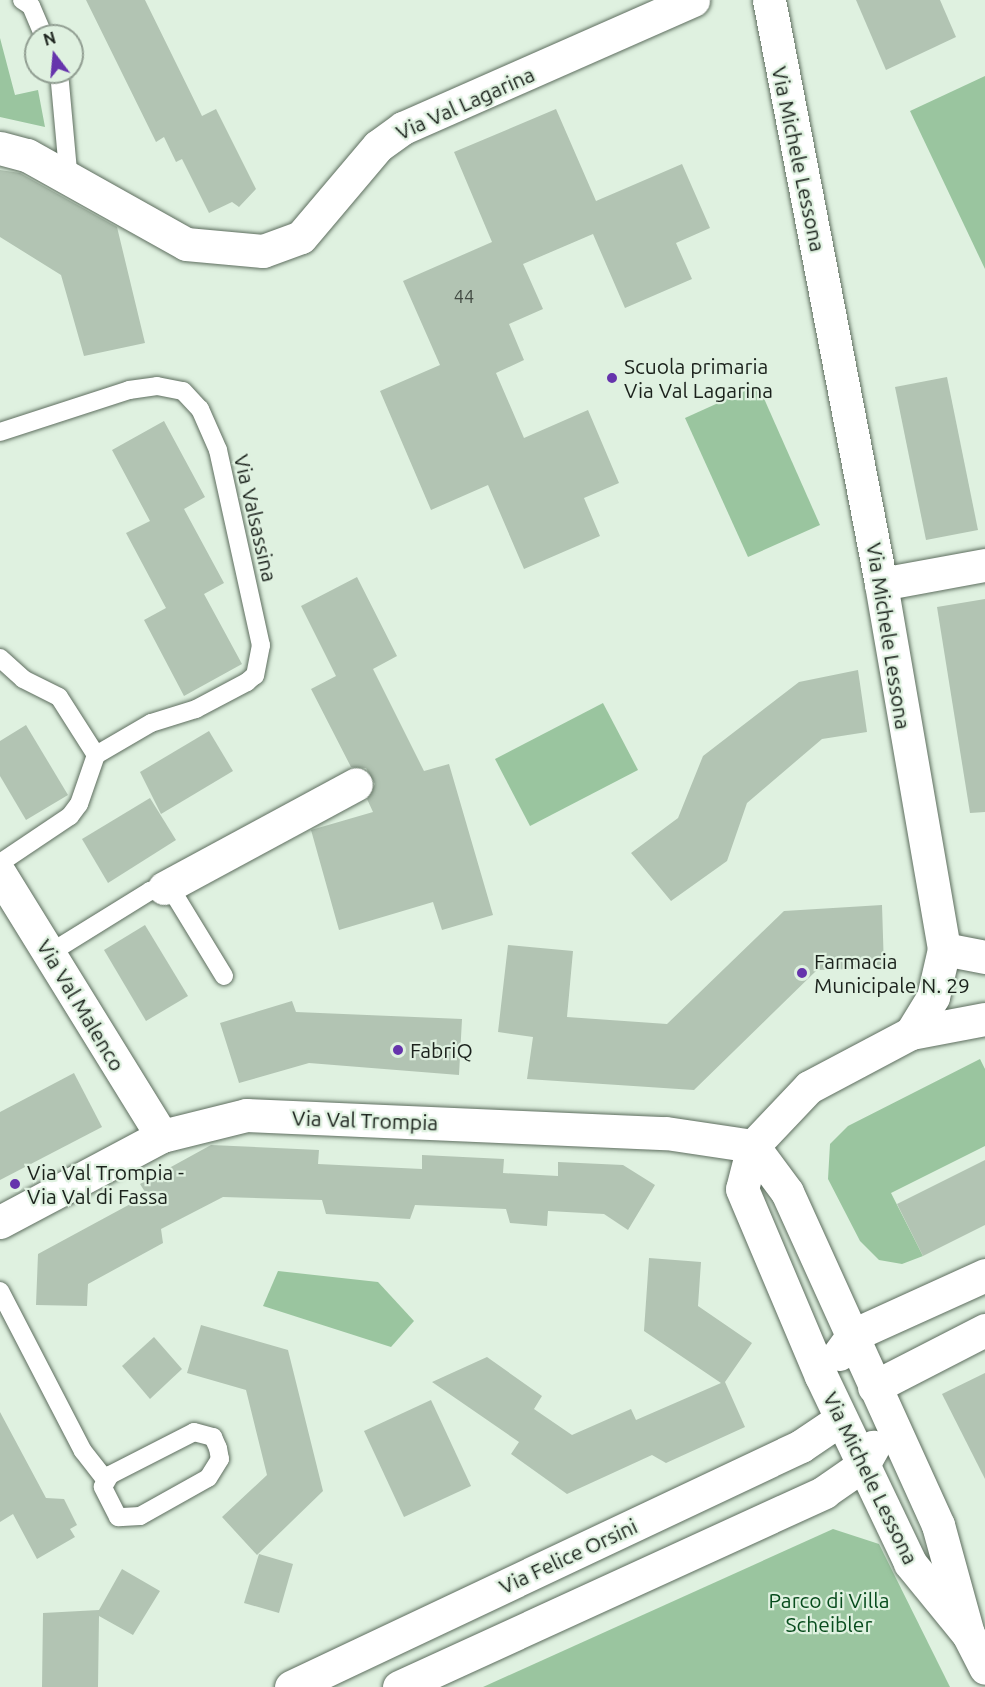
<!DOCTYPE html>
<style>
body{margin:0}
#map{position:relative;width:985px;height:1687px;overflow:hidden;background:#dff1e0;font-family:Ubuntu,sans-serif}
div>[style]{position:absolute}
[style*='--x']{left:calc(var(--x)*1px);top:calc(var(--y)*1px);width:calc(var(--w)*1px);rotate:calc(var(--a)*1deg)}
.green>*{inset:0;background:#9ac59f}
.building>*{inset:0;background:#b2c4b3}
.roads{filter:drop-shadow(0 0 2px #5e6e5f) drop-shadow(0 0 2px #5e6e5f)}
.lane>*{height:18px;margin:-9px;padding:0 9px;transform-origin:9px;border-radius:9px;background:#fff}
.street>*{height:33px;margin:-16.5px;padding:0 16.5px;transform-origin:16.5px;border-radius:16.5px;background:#fff}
.secondary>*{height:33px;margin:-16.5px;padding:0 16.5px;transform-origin:16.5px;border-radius:16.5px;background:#fff}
.dots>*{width:16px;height:16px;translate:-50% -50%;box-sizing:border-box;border:3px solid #dff1e0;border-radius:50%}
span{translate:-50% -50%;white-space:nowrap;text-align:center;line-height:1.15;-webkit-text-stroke:4.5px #dff1e0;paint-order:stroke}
.number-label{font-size:18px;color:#414a42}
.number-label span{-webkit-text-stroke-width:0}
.street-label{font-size:21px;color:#1b221c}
.poi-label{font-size:21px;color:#1b221c}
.left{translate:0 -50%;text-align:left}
.park-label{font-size:21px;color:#084c1d}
.north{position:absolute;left:24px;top:24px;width:60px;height:60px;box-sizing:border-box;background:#dff1e0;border:2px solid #919e92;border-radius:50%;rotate:344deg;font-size:16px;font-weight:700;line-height:24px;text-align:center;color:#1b221c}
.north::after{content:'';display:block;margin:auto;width:21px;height:27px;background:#6634ac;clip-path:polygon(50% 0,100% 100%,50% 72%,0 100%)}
</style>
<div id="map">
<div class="green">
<i style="clip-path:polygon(0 38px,15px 95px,38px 90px,45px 127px,0 117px)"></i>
<i style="clip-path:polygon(985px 76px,985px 269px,910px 111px)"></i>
<i style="clip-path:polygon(758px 385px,820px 525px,748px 557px,685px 418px)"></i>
<i style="clip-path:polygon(603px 703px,638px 770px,530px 826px,495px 759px)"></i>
<i style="clip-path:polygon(980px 1059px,985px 1069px,985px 1146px,891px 1193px,923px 1256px,902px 1264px,879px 1260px,860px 1241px,828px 1179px,830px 1144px,848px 1126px)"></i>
<i style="clip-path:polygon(278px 1271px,378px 1282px,414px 1321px,391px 1347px,263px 1306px)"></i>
<i style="clip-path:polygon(833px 1529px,879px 1544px,950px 1687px,483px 1687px)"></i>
</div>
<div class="building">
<i style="clip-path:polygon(86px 0,145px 0,202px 116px,216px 109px,256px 189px,239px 207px,232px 202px,209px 213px,182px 159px,176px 162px,164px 137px,156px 142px)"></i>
<i style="clip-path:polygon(856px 0,940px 0,956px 37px,886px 70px)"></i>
<i style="clip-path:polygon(556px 109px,596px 201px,682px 164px,710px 228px,676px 243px,692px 279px,625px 308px,593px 234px,523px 264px,543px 309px,509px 324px,524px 360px,496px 373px,524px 438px,588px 410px,619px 483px,584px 498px,600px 536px,524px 569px,488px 485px,431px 510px,380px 391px,440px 365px,403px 281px,492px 242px,454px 152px)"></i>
<i style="clip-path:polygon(0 170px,20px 173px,117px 227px,145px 343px,84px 356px,61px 275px,0 237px)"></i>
<i style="clip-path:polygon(947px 377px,978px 530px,926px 540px,895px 387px)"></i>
<i style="clip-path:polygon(164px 421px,205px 497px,184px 509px,224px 583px,204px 594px,242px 664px,184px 696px,144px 620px,166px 608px,126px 533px,150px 521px,112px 450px)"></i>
<i style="clip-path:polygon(357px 577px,397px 656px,373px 669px,424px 771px,449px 764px,493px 915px,442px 930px,433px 902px,339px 930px,311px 830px,373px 812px,367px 799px,375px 784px,366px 768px,351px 767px,311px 689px,336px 676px,301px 606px)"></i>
<i style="clip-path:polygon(985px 599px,985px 812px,970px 813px,937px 607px)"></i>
<i style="clip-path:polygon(858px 670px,867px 732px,822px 739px,747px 803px,727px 861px,671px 901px,631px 853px,678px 818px,703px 756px,799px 682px)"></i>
<i style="clip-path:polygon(26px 725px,68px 795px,26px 820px,0 776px,0 741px)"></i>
<i style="clip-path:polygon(209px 731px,233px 771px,161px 814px,140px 772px)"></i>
<i style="clip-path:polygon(150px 798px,176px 840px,108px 883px,82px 839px)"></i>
<i style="clip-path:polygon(882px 905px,884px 968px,817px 970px,694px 1090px,527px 1079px,533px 1037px,498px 1032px,508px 945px,573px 951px,567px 1017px,667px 1024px,784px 911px)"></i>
<i style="clip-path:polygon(145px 925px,188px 996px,146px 1021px,104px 950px)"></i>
<i style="clip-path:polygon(292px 1001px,296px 1012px,462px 1019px,459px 1075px,309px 1063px,239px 1083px,220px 1023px)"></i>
<i style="clip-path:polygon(74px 1073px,102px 1127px,0 1180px,0 1112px)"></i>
<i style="clip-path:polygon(211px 1145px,319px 1150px,318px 1164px,422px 1169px,422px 1155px,504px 1159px,503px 1173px,558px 1176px,558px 1162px,623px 1165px,655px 1185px,628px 1230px,604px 1214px,548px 1211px,547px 1226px,510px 1223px,506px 1209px,415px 1205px,410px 1219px,326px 1214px,322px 1200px,223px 1197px,161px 1229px,163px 1243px,88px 1284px,87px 1306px,36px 1305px,38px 1254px,147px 1195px,140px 1184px)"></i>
<i style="clip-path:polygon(985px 1160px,985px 1225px,923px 1256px,897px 1204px)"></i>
<i style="clip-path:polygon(649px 1258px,701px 1262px,698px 1306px,752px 1343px,725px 1382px,745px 1427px,666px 1463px,652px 1455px,567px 1494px,511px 1454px,519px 1442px,432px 1382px,487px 1357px,542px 1396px,534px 1409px,572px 1435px,631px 1409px,636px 1420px,721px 1383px,644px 1331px)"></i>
<i style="clip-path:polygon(201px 1325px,288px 1350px,323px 1491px,257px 1555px,222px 1517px,267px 1475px,246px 1390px,187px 1373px)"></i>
<i style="clip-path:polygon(154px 1337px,182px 1369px,150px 1399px,122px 1366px)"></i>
<i style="clip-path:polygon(985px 1373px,985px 1479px,942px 1394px)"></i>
<i style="clip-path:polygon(431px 1400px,471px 1486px,404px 1517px,364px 1431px)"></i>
<i style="clip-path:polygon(0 1412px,46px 1498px,64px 1499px,77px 1525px,70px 1529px,75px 1537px,37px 1559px,13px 1514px,0 1522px)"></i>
<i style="clip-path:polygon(259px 1554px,293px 1564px,279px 1613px,244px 1603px)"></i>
<i style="clip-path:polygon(122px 1569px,160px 1591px,133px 1635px,99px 1616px,98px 1687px,42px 1687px,43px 1613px,99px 1610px)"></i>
</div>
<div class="roads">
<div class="lane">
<i style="--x:22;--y:0;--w:11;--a:34"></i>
<i style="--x:31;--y:6;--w:33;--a:67"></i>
<i style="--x:59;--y:72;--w:109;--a:84.8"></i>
<i style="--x:0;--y:432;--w:136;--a:-18"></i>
<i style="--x:129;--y:390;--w:28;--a:-8"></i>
<i style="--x:157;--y:386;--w:26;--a:11"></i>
<i style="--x:183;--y:391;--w:25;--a:47"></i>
<i style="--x:200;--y:409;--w:45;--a:66.3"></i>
<i style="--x:218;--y:450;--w:200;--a:77.6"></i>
<i style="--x:261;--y:645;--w:31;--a:101"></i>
<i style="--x:255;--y:675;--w:11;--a:139"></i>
<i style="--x:247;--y:682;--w:58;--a:152.1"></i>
<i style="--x:196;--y:709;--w:47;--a:162.7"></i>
<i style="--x:151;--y:723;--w:64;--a:149.8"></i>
<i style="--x:96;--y:755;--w:52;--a:109.1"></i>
<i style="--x:79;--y:804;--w:15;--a:127"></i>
<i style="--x:70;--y:816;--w:84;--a:146.1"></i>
<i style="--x:0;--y:658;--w:31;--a:42"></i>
<i style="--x:23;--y:679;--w:40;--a:26.6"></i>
<i style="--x:59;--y:697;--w:69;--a:57.5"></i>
<i style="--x:50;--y:953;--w:118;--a:-31.8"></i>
<i style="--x:150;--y:891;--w:14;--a:-12"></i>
<i style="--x:164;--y:888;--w:12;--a:31"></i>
<i style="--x:174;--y:894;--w:96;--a:58.6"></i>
<i style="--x:0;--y:1291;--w:180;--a:62.6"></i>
<i style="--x:83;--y:1451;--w:37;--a:52"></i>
<i style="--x:194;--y:1432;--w:20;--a:15"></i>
<i style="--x:213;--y:1437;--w:12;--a:66"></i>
<i style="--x:218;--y:1448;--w:11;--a:80"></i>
<i style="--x:220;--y:1459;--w:22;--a:122"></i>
<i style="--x:208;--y:1478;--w:78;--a:150.8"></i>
<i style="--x:140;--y:1516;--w:22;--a:177"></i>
<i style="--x:118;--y:1517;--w:34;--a:-117"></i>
<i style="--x:103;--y:1487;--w:14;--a:-60"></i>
<i style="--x:110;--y:1475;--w:94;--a:-27.1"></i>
</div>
<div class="street">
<i style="--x:0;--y:148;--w:28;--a:15"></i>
<i style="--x:27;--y:155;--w:182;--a:29.2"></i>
<i style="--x:186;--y:244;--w:77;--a:5.2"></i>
<i style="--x:263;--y:251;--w:40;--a:-20.2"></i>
<i style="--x:301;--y:237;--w:119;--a:-49.8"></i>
<i style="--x:378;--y:146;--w:31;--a:-36"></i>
<i style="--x:403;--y:128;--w:317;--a:-23.8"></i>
<i style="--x:881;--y:584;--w:106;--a:-10.4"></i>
<i style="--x:0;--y:874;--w:308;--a:58.3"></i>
<i style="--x:164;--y:888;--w:218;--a:-28.4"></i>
<i style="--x:944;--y:949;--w:42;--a:11"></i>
<i style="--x:911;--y:1033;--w:75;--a:-10.7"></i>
<i style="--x:0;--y:1222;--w:183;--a:-28"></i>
<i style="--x:162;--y:1136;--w:87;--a:-14"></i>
<i style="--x:246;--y:1115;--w:420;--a:2.5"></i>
<i style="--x:666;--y:1133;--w:88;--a:8.5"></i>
</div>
<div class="secondary">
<i style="--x:769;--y:0;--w:595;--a:79.14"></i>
<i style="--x:881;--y:584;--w:370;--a:80.2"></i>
<i style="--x:944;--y:949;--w:49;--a:102.9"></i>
<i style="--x:933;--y:997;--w:42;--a:121.4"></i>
<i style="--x:911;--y:1033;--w:115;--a:152.1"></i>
<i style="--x:809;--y:1087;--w:81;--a:133.5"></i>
<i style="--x:753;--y:1146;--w:44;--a:104.3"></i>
<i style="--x:742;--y:1189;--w:203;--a:67.1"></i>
<i style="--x:821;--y:1376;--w:207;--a:64.5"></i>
<i style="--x:910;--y:1563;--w:92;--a:50.8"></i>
<i style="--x:753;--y:1146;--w:57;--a:53.5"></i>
<i style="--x:787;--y:1192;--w:366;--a:65.6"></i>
<i style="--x:938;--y:1525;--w:113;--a:74.6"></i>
<i style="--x:968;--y:1634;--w:38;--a:63"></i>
<i style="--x:839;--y:1354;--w:24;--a:-54"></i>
<i style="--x:853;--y:1335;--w:145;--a:-24.4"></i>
<i style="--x:874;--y:1387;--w:125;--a:-27.2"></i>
<i style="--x:291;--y:1687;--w:564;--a:-25.29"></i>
<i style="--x:801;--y:1446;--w:48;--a:-34"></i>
<i style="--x:399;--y:1687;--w:468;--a:-24.6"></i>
<i style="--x:824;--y:1492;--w:47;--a:-34.7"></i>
<i style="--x:863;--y:1465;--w:21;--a:-61"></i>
</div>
</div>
<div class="dots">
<i style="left:612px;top:378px;background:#6634ac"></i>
<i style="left:802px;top:973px;background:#6634ac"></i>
<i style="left:398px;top:1050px;background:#6634ac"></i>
<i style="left:15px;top:1184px;background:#6634ac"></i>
</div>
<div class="number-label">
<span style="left:464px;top:296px">44</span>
</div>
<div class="street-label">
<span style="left:465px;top:103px;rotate:-24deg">Via Val Lagarina</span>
<span style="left:799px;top:159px;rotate:78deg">Via Michele Lessona</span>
<span style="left:256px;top:518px;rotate:77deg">Via Valsassina</span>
<span style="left:889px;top:636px;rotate:81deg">Via Michele Lessona</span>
<span style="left:81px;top:1005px;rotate:59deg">Via Val Malenco</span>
<span style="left:365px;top:1120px;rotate:2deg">Via Val Trompia</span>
<span style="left:871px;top:1478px;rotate:64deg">Via Michele Lessona</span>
<span style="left:568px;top:1556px;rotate:-25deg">Via Felice Orsini</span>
</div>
<div class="poi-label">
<span class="left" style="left:624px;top:378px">Scuola primaria<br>Via Val Lagarina</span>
<span class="left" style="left:814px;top:973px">Farmacia<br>Municipale N. 29</span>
<span class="left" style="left:410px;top:1050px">FabriQ</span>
<span class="left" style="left:27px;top:1184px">Via Val Trompia -<br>Via Val di Fassa</span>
</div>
<div class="park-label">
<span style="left:829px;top:1612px">Parco di Villa<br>Scheibler</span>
</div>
<div class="north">N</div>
</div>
